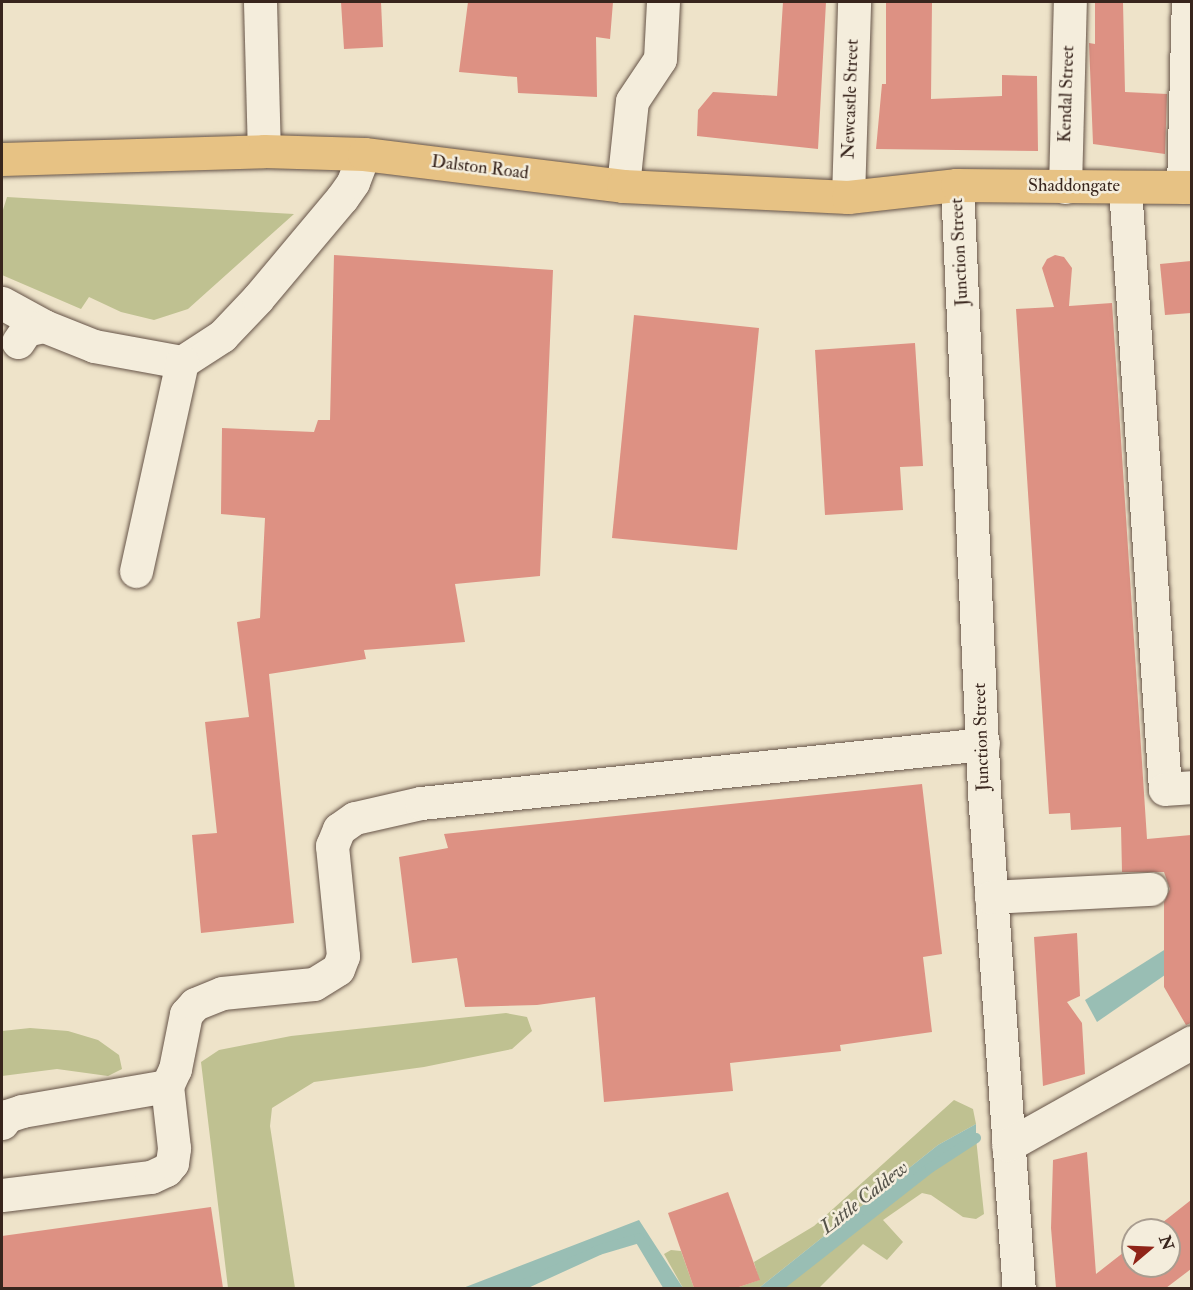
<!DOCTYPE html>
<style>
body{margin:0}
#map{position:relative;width:1193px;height:1290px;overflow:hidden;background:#eee3c9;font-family:"IM FELL Double Pica",serif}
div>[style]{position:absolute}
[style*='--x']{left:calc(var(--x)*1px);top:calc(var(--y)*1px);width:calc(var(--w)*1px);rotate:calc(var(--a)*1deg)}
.green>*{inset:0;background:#bfc191}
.water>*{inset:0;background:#99beb4}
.stream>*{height:10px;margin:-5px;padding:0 5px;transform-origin:5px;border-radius:5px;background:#99beb4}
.building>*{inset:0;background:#dd9183}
.roads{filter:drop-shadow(0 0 2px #665448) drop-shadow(0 0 2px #665448)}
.minor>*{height:33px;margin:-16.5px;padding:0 16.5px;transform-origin:16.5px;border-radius:16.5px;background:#f4eddc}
.major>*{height:33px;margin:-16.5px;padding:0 16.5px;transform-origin:16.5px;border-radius:16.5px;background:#e7c284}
span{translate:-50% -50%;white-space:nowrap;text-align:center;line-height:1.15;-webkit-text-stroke:5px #f4eddc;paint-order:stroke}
.street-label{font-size:18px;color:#38251d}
.water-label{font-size:20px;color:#55534a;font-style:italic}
.frame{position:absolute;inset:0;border:3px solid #38251d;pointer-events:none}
.north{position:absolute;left:1121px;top:1218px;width:60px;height:60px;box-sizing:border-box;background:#f4eddc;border:2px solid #a99d90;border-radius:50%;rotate:71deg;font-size:16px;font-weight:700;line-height:24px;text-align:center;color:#38251d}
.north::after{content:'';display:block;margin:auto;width:21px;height:27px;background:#8f2418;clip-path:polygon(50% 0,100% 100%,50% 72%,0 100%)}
</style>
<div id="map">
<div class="green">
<i style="clip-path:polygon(7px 197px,294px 214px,188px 309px,154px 320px,121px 312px,89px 297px,81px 309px,2px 275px,2px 213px)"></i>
<i style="clip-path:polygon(506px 1013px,527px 1017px,532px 1031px,512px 1049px,424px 1067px,314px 1082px,272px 1108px,270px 1126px,295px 1288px,228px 1288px,201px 1062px,219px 1050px,291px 1036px)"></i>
<i style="clip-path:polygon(30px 1028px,68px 1031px,98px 1040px,119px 1055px,122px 1069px,108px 1076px,57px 1069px,2px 1076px,2px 1031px)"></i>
<i style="clip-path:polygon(954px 1100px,973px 1109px,976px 1124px,938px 1145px,759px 1288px,736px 1288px,759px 1280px,754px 1262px,814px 1226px)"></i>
<i style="clip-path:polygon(976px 1138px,984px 1214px,976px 1219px,963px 1217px,931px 1195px,922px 1193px,883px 1220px,903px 1242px,887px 1260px,863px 1244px,819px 1288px,777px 1288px,930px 1168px)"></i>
<i style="clip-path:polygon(671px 1250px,681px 1251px,694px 1288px,683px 1288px,664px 1254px)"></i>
</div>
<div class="water">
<i style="clip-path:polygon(1191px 933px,1191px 957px,1097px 1022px,1085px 1000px)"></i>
<i style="clip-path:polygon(976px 1124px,976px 1138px,930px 1168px,777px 1288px,759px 1288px,938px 1145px)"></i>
<i style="clip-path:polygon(639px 1220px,683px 1288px,669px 1288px,638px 1238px,599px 1250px,516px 1288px,463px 1288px)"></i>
</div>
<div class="stream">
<i style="--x:516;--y:1288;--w:91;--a:-24.6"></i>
<i style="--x:599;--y:1250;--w:42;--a:-16.7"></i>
<i style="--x:639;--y:1238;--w:58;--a:59"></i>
<i style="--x:777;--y:1288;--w:194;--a:-38.1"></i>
<i style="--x:930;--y:1168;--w:55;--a:-33.1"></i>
</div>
<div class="building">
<i style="clip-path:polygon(341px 2px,381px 2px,383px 47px,344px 49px)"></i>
<i style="clip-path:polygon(468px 2px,613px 2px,610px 39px,596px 37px,597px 97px,518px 93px,517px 77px,459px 72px)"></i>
<i style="clip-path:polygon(783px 2px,826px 2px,818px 149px,697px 136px,698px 110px,713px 92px,777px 96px)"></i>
<i style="clip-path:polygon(886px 2px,932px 2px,931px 99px,1002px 96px,1002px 75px,1037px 76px,1038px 151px,876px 149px,882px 84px,886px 84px)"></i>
<i style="clip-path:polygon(1095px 2px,1123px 2px,1125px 92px,1167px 94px,1165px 154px,1093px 144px,1089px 43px,1095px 44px)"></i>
<i style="clip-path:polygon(334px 255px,553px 270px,540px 576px,455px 584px,465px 642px,364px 650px,366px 659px,269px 674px,294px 923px,201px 933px,192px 835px,217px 833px,205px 722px,249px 717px,237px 622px,260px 618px,265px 518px,221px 514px,222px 428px,314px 432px,318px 420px,330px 420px)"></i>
<i style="clip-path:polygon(1055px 255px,1064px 257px,1072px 268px,1069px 306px,1112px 303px,1147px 839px,1191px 835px,1191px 1023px,1186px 1025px,1164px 987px,1164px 902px,1170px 889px,1164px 872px,1122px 872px,1121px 827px,1071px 830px,1070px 813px,1049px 814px,1016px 309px,1054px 307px,1042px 268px,1047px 259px)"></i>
<i style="clip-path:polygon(1191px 261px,1191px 313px,1165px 315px,1160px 264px)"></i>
<i style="clip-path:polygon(634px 315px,759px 328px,737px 550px,612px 538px)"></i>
<i style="clip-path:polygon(915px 343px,923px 466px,900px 467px,903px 510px,825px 515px,815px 350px)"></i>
<i style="clip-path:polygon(922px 784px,942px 954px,923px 957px,932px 1032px,840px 1045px,841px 1051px,730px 1063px,733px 1091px,604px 1102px,595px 997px,537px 1005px,465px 1007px,457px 958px,412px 963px,399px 857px,448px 848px,444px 834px)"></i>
<i style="clip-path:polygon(1077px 933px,1080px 996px,1067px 1002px,1082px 1023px,1085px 1074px,1043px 1086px,1034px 937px)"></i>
<i style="clip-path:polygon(1087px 1152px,1096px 1274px,1133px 1245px,1133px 1266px,1169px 1266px,1169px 1230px,1153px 1230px,1191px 1200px,1191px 1269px,1166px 1288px,1056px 1288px,1051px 1228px,1053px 1160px)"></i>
<i style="clip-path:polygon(728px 1192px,760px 1280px,736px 1288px,694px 1288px,668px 1213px)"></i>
<i style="clip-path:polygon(211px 1207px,223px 1288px,2px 1288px,2px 1236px)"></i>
</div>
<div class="roads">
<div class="minor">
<i style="--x:260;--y:2;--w:149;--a:88.5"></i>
<i style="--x:957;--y:185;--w:608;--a:87.45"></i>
<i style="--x:984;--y:792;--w:497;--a:86"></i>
<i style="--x:623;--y:186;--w:85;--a:-84"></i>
<i style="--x:632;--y:101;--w:50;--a:-56.3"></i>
<i style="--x:660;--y:59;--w:57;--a:-87"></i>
<i style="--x:1065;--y:187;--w:185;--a:-88.5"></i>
<i style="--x:1125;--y:187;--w:603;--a:86.2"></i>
<i style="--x:1165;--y:789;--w:27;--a:-4"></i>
<i style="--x:1183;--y:187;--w:185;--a:-88.5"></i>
<i style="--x:848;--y:197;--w:195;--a:-88.2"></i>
<i style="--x:2;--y:303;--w:48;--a:28.7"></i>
<i style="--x:18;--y:342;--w:14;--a:-56"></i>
<i style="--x:26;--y:330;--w:18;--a:-13"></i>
<i style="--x:44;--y:326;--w:54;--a:21.8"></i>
<i style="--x:94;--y:346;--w:89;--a:10.3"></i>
<i style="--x:182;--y:362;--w:48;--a:-33"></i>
<i style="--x:222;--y:336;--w:52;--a:-46.5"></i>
<i style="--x:258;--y:298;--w:131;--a:-50"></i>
<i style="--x:342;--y:198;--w:19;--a:-55"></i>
<i style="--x:353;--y:182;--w:30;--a:-69"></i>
<i style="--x:136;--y:571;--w:214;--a:-77.6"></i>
<i style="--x:991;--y:897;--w:160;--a:-2.9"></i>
<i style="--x:2;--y:1123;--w:9;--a:-54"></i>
<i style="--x:7;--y:1116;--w:16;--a:-18"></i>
<i style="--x:22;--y:1111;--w:147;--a:-9.8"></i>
<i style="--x:167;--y:1086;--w:19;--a:-65"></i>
<i style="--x:175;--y:1069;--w:56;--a:-78.7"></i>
<i style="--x:186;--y:1014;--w:13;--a:-48"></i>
<i style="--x:195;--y:1004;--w:29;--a:-22"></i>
<i style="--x:222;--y:993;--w:92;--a:-5.6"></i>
<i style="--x:314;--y:984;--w:28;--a:-32"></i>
<i style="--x:338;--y:969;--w:14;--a:-69"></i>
<i style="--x:343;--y:956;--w:111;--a:-95.7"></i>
<i style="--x:332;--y:846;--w:18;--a:-68"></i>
<i style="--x:339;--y:829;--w:19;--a:-35"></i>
<i style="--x:355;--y:818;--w:68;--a:-12.8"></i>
<i style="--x:421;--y:803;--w:565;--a:-5.99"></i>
<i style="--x:1008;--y:1145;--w:211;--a:-29.2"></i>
<i style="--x:2;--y:1195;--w:150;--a:-6.9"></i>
<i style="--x:151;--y:1177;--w:17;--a:-25"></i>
<i style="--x:166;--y:1170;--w:9;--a:-49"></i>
<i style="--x:172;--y:1163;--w:15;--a:-82"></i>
<i style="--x:174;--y:1148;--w:62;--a:-96.4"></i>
</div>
<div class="major">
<i style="--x:2;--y:159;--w:262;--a:-1.7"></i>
<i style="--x:264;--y:151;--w:100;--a:1.7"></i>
<i style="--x:364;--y:154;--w:261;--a:7"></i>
<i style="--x:623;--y:186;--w:225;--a:2.8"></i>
<i style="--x:848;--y:197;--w:110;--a:-6.3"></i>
<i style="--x:957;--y:185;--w:235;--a:0.5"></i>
</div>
</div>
<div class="street-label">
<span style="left:1067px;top:94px;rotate:-88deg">Kendal Street</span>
<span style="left:851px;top:99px;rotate:-88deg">Newcastle Street</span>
<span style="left:480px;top:168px;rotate:7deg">Dalston Road</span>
<span style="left:1074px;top:186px">Shaddongate</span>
<span style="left:960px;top:252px;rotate:-93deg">Junction Street</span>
<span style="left:982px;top:737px;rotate:-92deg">Junction Street</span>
</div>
<div class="water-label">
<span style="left:864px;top:1197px;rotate:-38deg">Little Caldew</span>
</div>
<div class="frame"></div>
<div class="north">N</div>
</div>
